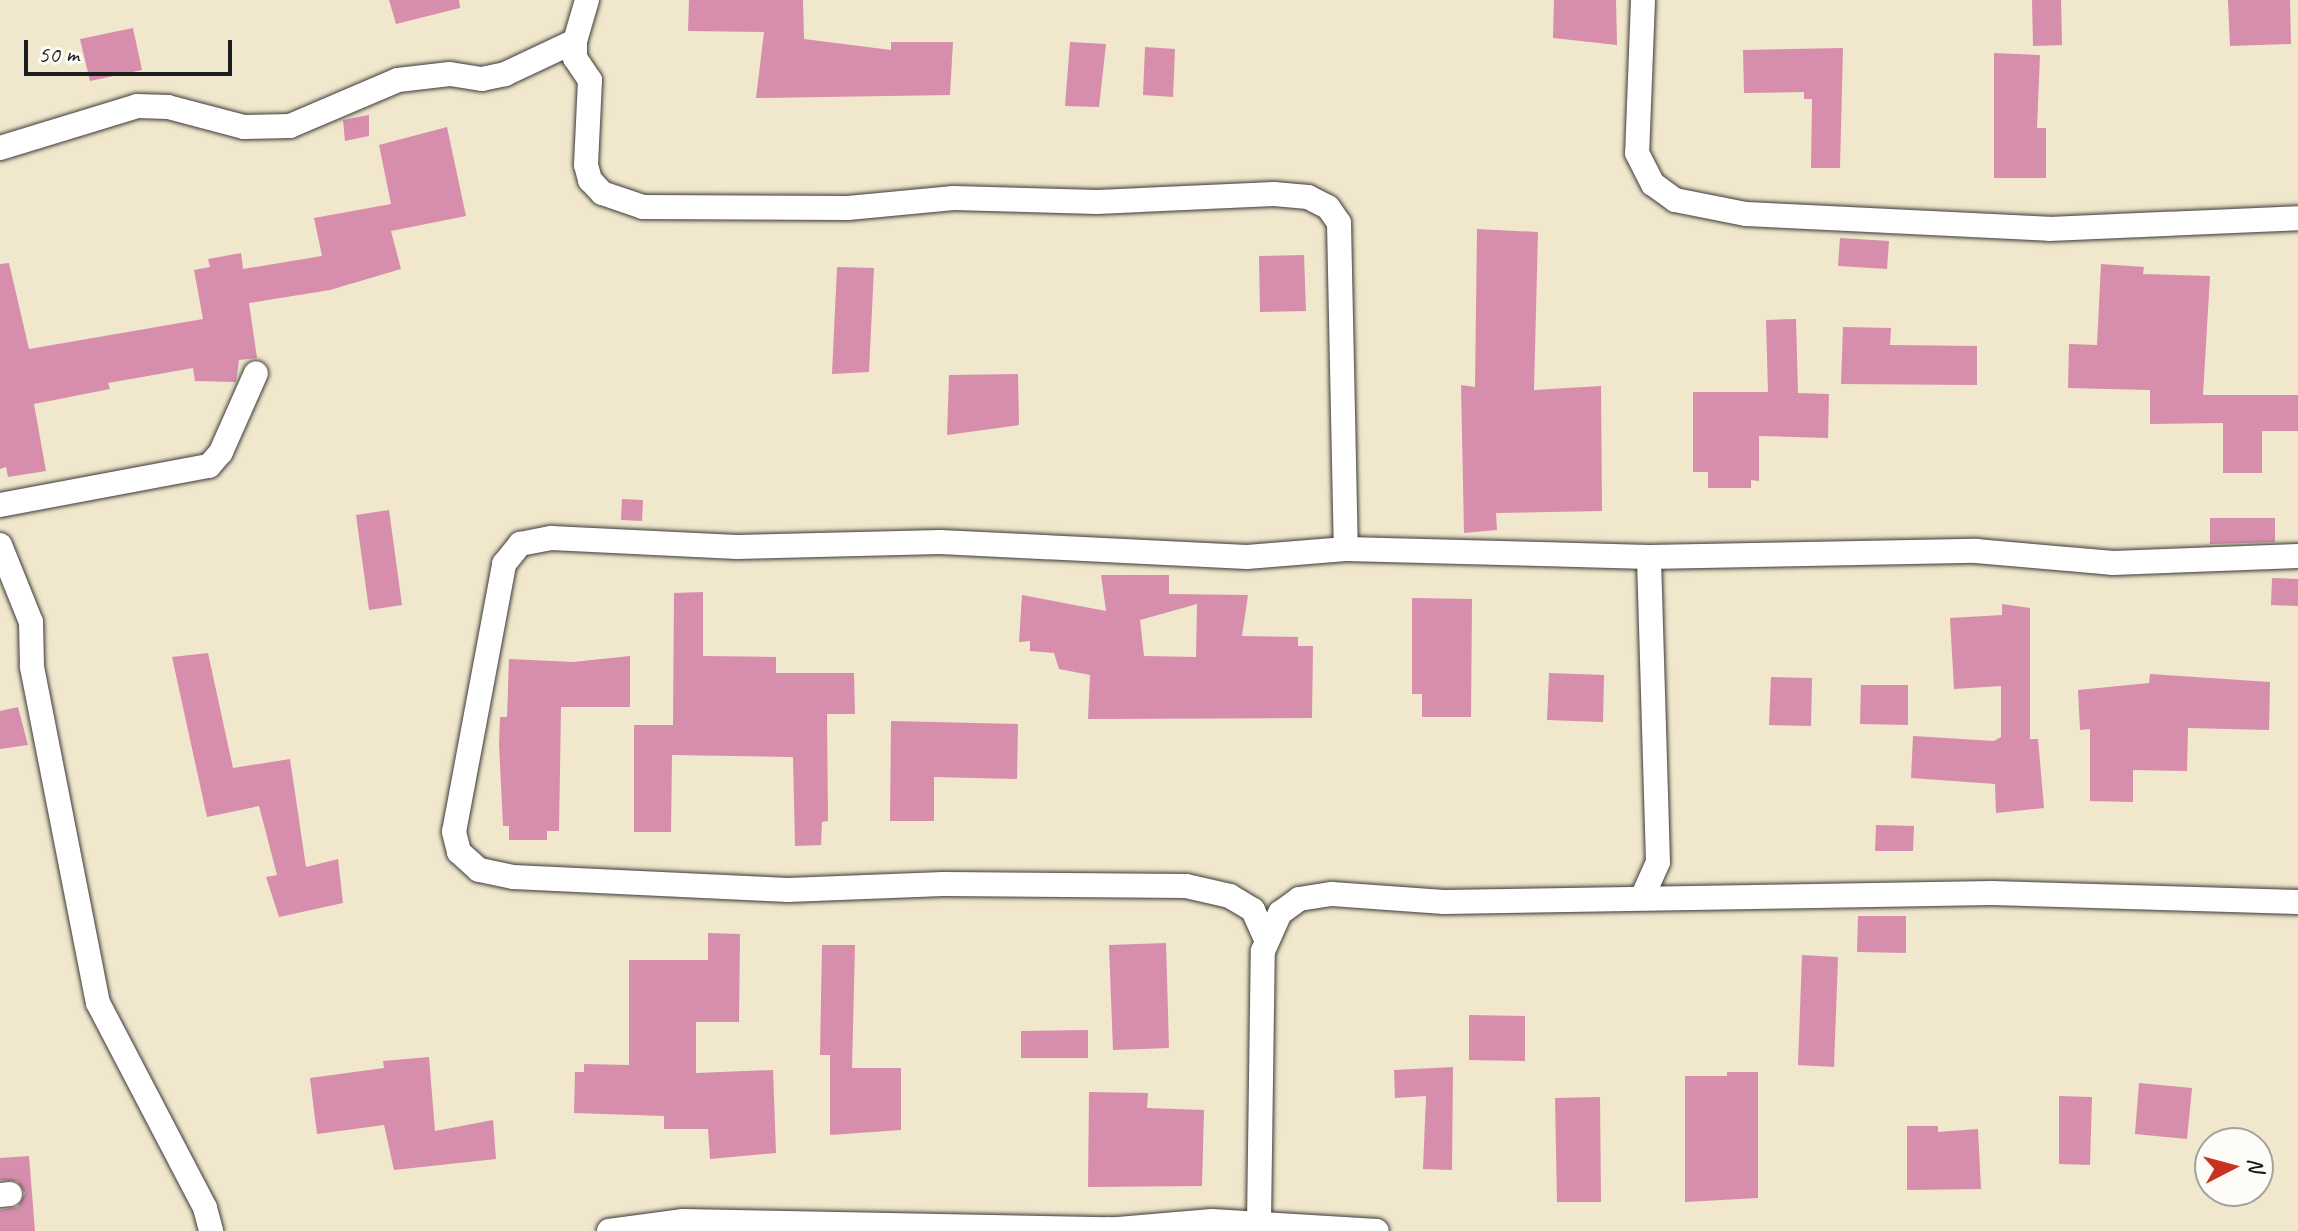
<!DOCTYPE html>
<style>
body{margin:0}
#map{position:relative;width:2298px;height:1231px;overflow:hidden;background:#f1e7cd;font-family:Caveat,sans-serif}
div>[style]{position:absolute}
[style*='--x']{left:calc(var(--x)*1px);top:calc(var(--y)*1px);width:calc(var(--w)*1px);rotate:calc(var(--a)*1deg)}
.building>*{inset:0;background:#d68eac}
.roads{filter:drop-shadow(0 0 2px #3c3a37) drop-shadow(0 0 2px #3c3a37)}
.street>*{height:24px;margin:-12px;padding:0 12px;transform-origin:12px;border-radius:12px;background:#fff}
span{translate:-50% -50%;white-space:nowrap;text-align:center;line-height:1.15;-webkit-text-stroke:6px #fdfcf7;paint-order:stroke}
.north{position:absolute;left:2194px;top:1127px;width:80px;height:80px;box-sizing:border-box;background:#fdfcf7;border:2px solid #a3a29f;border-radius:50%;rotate:84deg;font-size:22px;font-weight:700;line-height:32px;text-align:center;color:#1c1c1c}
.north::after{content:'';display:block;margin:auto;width:28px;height:36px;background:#c8321e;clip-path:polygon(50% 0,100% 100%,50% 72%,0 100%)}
.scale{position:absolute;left:24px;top:40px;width:208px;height:36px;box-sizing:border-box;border:4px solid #1c1c1c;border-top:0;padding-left:10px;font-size:24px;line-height:28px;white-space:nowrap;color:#1c1c1c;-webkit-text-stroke:6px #fdfcf7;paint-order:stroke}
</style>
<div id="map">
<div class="building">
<i style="clip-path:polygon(389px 0,459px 0,460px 8px,396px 24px)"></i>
<i style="clip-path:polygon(689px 0,803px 0,804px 39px,891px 50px,891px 42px,953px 42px,950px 95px,756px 98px,764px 32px,688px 31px)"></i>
<i style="clip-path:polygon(1554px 0,1616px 0,1617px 45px,1553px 38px)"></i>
<i style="clip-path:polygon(2032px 0,2061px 0,2062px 45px,2033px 46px)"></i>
<i style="clip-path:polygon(2228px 0,2290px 0,2291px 44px,2230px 46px)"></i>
<i style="clip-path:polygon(133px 28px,142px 70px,90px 81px,80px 39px)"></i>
<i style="clip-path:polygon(1070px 42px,1106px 44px,1099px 107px,1065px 106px)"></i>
<i style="clip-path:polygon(1145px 47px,1175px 49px,1173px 97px,1143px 95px)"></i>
<i style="clip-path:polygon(1843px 48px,1840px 168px,1811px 168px,1812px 99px,1804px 99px,1804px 92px,1744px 93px,1743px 50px)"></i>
<i style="clip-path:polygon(1994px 53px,2040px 55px,2037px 128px,2046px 128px,2046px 178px,1994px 178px)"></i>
<i style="clip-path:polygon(369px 115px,369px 136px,345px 141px,343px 120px)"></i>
<i style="clip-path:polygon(447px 127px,466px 216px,391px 231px,401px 269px,330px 290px,249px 303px,257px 358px,239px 360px,236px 382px,195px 381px,193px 368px,108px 383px,110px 389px,34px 404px,46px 471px,8px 477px,6px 467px,0 469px,0 264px,9px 263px,29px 349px,203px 319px,194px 270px,210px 267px,208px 259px,241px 253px,243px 269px,322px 256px,314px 218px,391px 204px,379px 145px)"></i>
<i style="clip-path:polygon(1477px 229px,1538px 232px,1534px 390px,1601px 386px,1602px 511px,1496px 513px,1497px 530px,1464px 533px,1461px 385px,1475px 387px)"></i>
<i style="clip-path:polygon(1840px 238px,1889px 241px,1887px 269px,1838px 266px)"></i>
<i style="clip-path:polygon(1304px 255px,1306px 311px,1260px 312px,1259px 256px)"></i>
<i style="clip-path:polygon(2101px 264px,2144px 267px,2143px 274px,2210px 276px,2203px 395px,2298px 395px,2298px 431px,2262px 431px,2262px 473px,2223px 473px,2223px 423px,2150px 424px,2150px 390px,2068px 388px,2069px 344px,2097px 345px)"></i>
<i style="clip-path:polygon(837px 267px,874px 268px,869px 372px,832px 374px)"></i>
<i style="clip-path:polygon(1796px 319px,1798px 393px,1829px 394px,1828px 438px,1759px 436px,1759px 481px,1751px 480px,1751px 488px,1708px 488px,1708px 472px,1693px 472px,1693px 392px,1768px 392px,1766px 320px)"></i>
<i style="clip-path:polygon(1843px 327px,1891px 328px,1890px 345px,1977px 346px,1977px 385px,1841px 384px)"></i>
<i style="clip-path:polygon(1018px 374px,1019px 425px,947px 435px,949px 375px)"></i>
<i style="clip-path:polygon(622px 499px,643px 500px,642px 521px,621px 520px)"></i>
<i style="clip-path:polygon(389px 510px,402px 605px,369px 610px,356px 515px)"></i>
<i style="clip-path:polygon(2210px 518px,2275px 518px,2275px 542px,2210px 544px)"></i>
<i style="clip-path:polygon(evenodd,1101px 575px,1169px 575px,1169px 594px,1248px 595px,1242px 636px,1298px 637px,1298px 646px,1313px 646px,1312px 718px,1088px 719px,1090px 675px,1059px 669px,1054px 653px,1030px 651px,1030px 641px,1019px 642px,1022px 595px,1106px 611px,1101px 575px,1197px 604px,1196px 657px,1144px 656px,1140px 620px,1197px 604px)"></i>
<i style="clip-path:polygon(2272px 578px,2298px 579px,2298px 606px,2271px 605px)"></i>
<i style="clip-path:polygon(703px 592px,703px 656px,776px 657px,776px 673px,854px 673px,855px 714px,827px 714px,828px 821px,822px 822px,821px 845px,795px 846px,793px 757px,672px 755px,671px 832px,634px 832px,634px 725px,673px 725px,674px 593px)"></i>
<i style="clip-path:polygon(1412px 598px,1472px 599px,1471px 717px,1422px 717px,1422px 694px,1412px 694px)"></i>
<i style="clip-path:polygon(2002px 604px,2030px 608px,2030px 739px,2038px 739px,2044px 808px,1996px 813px,1995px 784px,1911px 778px,1913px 736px,1994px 741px,2001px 737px,2001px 686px,1954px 689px,1950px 618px,2002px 615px)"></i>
<i style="clip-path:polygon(208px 653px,233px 768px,290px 759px,306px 867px,338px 859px,343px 903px,279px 917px,266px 877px,277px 875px,259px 806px,207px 817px,172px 657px)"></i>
<i style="clip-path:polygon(630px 656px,630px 707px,561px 707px,559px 831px,547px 831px,547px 840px,509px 840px,509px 826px,503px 826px,499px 744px,500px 717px,507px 717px,509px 659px,573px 662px)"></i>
<i style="clip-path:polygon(1549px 673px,1604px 675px,1603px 722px,1547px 720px)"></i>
<i style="clip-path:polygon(2150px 674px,2270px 682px,2269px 730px,2188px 728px,2187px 771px,2133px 770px,2133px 802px,2090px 801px,2090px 729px,2080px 730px,2078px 690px,2149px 683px)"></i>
<i style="clip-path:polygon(1771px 677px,1812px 678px,1811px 726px,1769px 725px)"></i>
<i style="clip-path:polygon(1861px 685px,1908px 685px,1908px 725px,1860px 724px)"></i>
<i style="clip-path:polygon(18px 707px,28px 745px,0 749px,0 711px)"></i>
<i style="clip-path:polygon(891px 721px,1018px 724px,1017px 779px,934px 777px,934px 821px,890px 821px)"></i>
<i style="clip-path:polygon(1876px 825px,1914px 826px,1913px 851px,1875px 851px)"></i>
<i style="clip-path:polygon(1858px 916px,1906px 916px,1906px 953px,1857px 952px)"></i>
<i style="clip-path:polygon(708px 933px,740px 934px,739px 1022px,696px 1022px,696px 1073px,773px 1070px,776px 1153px,710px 1159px,708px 1129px,664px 1129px,664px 1116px,574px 1113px,575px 1072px,584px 1072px,584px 1064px,629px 1065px,629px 960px,708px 960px)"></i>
<i style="clip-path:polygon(1166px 943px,1169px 1048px,1113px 1050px,1109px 945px)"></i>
<i style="clip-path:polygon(822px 945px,855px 945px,852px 1068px,901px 1068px,901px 1130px,830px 1135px,830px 1055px,820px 1055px)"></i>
<i style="clip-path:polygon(1802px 955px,1838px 957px,1834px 1067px,1798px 1065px)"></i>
<i style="clip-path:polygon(1469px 1015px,1525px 1016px,1525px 1061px,1469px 1060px)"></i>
<i style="clip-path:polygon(1088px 1030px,1088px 1058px,1021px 1058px,1021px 1031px)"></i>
<i style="clip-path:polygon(429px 1057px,435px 1131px,493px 1120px,496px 1159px,394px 1170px,384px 1125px,317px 1134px,310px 1078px,384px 1068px,383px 1061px)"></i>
<i style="clip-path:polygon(1453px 1067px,1452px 1170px,1423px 1169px,1426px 1096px,1395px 1098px,1394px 1070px)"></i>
<i style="clip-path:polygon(1727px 1072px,1758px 1072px,1758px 1198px,1685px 1202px,1685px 1076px,1727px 1076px)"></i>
<i style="clip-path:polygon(2139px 1083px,2192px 1088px,2187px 1139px,2135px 1134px)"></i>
<i style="clip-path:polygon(1089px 1092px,1148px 1093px,1147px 1108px,1204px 1110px,1202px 1186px,1088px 1187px)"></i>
<i style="clip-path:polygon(2059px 1096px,2092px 1097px,2090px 1165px,2059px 1164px)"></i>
<i style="clip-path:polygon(1600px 1097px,1601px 1202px,1557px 1202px,1555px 1098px)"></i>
<i style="clip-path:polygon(1907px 1126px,1938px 1126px,1938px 1132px,1978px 1129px,1981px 1189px,1907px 1190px)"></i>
<i style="clip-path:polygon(29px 1156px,35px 1231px,0 1231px,0 1210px,18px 1207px,25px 1193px,17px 1181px,0 1180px,0 1158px)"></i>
</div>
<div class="roads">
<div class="street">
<i style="--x:587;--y:0;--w:43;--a:106.3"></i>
<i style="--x:575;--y:41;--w:17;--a:90"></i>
<i style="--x:575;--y:58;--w:27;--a:56"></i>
<i style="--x:590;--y:80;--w:85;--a:92.7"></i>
<i style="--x:586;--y:165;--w:16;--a:75"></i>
<i style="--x:590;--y:180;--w:18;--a:47"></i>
<i style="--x:602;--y:193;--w:43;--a:18.9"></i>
<i style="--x:643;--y:207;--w:205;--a:0.3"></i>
<i style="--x:848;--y:208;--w:106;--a:-5.4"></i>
<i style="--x:954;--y:198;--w:143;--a:1.6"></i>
<i style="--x:1097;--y:202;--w:177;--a:-2.6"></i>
<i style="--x:1274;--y:194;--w:34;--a:5"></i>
<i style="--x:1308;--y:197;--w:22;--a:27"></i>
<i style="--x:1328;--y:207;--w:19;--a:55"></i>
<i style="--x:1339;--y:223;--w:326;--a:88.8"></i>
<i style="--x:1643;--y:0;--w:153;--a:92.2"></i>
<i style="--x:1637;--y:153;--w:35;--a:63"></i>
<i style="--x:1653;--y:184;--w:27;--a:36"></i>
<i style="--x:1675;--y:200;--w:72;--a:11.2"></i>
<i style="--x:1746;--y:214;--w:303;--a:2.8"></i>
<i style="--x:2049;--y:229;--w:249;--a:-2.5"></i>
<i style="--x:0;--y:148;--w:143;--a:-17"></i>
<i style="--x:137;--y:106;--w:31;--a:2"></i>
<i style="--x:168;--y:107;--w:79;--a:14.7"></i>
<i style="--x:244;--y:127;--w:46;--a:-1.2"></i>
<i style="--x:290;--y:126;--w:117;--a:-23.1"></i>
<i style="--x:398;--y:80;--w:52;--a:-6.6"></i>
<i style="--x:450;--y:74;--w:32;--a:9"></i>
<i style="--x:482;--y:79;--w:24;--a:-12"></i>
<i style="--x:505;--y:74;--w:77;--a:-25.2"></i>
<i style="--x:0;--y:505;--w:213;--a:-10.6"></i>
<i style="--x:209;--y:466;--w:18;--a:-49"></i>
<i style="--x:221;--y:452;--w:86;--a:-66.1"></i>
<i style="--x:0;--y:545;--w:83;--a:68.1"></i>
<i style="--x:31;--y:622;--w:45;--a:88.7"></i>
<i style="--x:32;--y:667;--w:342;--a:78.9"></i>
<i style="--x:98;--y:1003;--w:231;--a:62.4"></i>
<i style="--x:205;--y:1208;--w:24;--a:75"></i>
<i style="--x:1642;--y:898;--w:39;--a:-66"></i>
<i style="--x:1658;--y:862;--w:305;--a:-91.7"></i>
<i style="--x:1265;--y:937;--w:30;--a:-114"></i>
<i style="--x:1253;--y:910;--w:27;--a:-149"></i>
<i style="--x:1230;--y:896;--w:45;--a:-167.2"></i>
<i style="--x:1186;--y:886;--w:243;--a:-179.5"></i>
<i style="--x:943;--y:884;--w:155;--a:177.8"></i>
<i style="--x:788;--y:890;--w:275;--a:-177.3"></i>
<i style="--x:513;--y:877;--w:35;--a:-168"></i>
<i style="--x:479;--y:870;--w:27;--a:-138"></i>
<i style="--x:459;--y:852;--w:21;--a:-104"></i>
<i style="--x:454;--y:832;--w:273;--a:-79.4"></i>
<i style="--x:504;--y:564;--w:26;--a:-51"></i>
<i style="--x:520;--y:544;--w:32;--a:-11"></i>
<i style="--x:551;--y:538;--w:186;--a:2.8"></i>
<i style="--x:737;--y:547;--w:203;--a:-1.4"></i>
<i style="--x:940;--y:542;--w:307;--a:2.8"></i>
<i style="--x:1247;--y:557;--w:99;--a:-4.6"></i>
<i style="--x:1346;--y:549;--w:303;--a:1.5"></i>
<i style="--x:1649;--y:557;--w:327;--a:-1.1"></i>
<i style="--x:1976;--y:551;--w:138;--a:5"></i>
<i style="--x:2113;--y:563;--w:185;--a:-2.2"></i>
<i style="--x:0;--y:1195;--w:10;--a:-6"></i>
<i style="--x:1259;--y:1222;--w:271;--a:-89.2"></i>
<i style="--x:1263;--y:951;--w:42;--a:-65.9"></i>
<i style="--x:1280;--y:913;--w:24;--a:-36"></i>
<i style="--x:1299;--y:899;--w:33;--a:-9"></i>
<i style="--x:1332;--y:894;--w:112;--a:4.1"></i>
<i style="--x:1444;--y:902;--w:548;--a:-0.94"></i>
<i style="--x:1992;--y:893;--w:306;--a:1.7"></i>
<i style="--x:609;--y:1231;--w:75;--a:-7.7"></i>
<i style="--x:683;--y:1221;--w:435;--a:1.1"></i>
<i style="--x:1118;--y:1229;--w:94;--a:-4.9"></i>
<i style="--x:1212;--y:1221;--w:165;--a:3.5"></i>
</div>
</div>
<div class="north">N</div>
<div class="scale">50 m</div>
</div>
